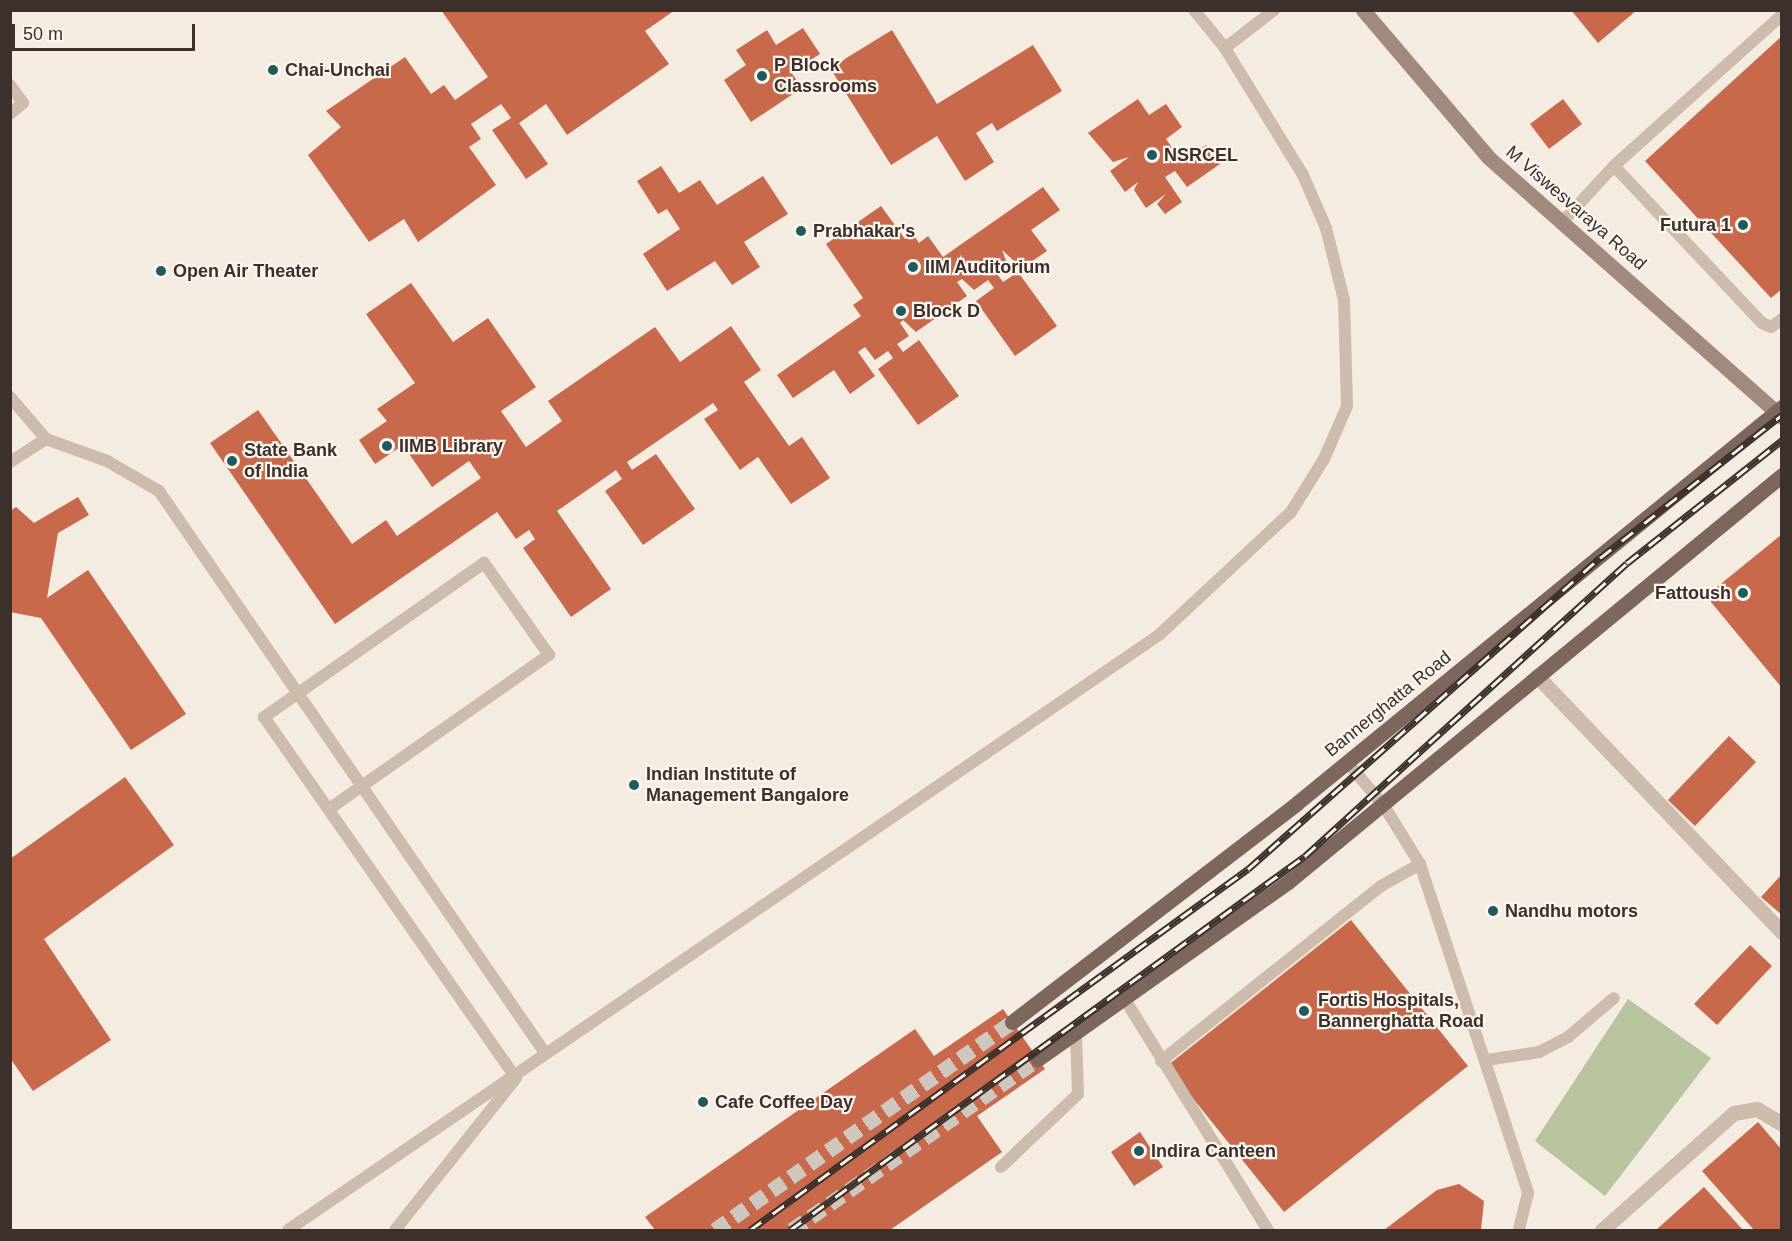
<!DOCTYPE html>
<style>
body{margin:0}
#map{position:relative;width:1792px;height:1241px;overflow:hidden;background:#f4ebe1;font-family:Arial,sans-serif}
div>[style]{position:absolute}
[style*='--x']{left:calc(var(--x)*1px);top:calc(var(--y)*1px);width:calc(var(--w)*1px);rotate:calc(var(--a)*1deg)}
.green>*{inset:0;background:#b8c4a0}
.building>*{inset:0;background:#c8694b}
.primary-tunnel>*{height:15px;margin-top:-7.5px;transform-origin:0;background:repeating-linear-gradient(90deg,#cfc6bd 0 15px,transparent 0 23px)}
.lane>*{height:12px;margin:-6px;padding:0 6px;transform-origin:6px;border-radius:6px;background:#cdbbac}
.street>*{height:15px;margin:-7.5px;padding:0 7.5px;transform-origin:7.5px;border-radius:7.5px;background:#cdbbac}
.secondary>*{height:15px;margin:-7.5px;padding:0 7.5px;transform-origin:7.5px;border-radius:7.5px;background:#a18a7d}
.primary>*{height:15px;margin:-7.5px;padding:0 7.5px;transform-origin:7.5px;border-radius:7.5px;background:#7d675c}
.rail>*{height:7px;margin-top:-3.5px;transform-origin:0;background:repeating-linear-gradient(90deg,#fbf5ee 0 14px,#3b302b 0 28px);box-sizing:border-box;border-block:2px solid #3b302b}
.dots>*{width:16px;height:16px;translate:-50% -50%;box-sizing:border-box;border:3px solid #fbf5ee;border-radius:50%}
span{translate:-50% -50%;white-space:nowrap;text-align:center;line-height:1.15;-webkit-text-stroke:4.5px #fbf5ee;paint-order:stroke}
.poi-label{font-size:18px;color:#3b302b;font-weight:700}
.left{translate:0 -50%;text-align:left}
.right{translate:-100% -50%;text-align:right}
.street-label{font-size:18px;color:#3b302b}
.frame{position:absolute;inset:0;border:12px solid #3b302b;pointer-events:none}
.scale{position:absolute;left:12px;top:24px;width:183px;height:27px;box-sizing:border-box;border:3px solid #3b302b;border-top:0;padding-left:8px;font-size:18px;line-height:21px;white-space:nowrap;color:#3b302b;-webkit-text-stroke:4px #fbf5ee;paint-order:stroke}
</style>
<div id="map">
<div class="green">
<i style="clip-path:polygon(1628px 999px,1711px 1058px,1605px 1196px,1535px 1141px)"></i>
</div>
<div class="building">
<i style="clip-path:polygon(441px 10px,675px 10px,645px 31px,669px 64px,567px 135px,546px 104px,519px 123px,548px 164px,526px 179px,492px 130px,511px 118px,501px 104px,471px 124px,481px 139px,469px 147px,496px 185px,418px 242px,404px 219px,369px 242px,308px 155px,341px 127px,326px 111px,405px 57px,431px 94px,444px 85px,455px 100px,488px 77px)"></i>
<i style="clip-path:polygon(1571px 10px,1637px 10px,1598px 43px)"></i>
<i style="clip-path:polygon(803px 28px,820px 54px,791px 72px,802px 88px,751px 122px,724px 80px,746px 65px,736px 50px,767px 30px,776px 45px)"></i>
<i style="clip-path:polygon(892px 30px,937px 104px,1033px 45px,1062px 91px,997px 131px,992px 123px,976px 133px,994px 162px,965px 181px,937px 136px,891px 165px,830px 68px)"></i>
<i style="clip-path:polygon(1782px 36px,1782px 289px,1771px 298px,1645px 161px)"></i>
<i style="clip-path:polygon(1138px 99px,1149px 115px,1166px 104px,1182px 127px,1166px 139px,1182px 162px,1206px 145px,1220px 164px,1187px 187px,1175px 171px,1165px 177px,1182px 202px,1165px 214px,1157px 204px,1166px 194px,1146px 208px,1134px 190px,1138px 182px,1125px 192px,1110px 171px,1129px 157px,1113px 162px,1088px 133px)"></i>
<i style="clip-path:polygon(1563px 99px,1582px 124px,1549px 149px,1530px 124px)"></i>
<i style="clip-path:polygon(661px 166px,679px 193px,700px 180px,717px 205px,763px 176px,788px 214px,744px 242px,760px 267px,732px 285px,715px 261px,667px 291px,643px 254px,680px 229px,667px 209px,658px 214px,637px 181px)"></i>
<i style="clip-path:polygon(1043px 187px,1060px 210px,1031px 230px,1047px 251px,1022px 268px,1002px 250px,1008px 266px,997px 274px,1003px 282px,1018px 272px,1057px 326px,1015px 356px,976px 301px,994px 288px,988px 280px,974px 290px,962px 279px,957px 282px,967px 296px,916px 332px,903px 320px,900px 323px,909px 336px,897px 344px,903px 352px,919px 340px,959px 396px,918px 425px,878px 369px,893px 358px,888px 351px,875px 360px,865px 347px,858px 352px,875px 376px,850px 394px,834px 370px,793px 398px,777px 375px,861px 316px,853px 305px,863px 298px,826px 244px,881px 206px,905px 239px,913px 234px,919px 243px,928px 236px,943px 257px)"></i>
<i style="clip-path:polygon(411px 283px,453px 342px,488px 318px,536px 387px,501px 411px,526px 447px,562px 421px,548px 401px,655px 327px,680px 362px,731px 326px,761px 370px,744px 382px,789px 446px,802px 437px,830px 478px,791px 504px,758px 457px,740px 470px,704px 419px,718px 410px,713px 403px,627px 462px,632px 470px,656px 454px,695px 509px,643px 545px,605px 491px,622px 479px,616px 470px,557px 511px,611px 589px,571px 617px,523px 548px,535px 539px,529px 530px,516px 539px,497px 512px,335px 624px,210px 443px,258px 410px,352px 544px,386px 520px,397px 536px,481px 478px,469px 461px,432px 487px,403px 445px,375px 464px,359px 440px,387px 421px,377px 409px,415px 383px,366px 314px)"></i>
<i style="clip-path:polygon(78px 497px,89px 515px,58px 533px,47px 598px,88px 570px,186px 714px,131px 750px,41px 618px,10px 612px,10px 511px,16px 507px,34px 523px)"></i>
<i style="clip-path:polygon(1782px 534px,1782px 688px,1706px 596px)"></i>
<i style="clip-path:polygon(1729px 736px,1756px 762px,1695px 826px,1668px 800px)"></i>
<i style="clip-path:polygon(125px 777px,174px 845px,44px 939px,111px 1040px,33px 1091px,10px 1058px,10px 859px)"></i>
<i style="clip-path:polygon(1782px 874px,1782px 915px,1761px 897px)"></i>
<i style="clip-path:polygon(1351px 920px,1468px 1066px,1284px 1212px,1167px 1066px)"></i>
<i style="clip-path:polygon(1750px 945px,1772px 966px,1717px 1025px,1694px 1004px)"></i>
<i style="clip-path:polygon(1003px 1009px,1045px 1069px,977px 1116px,1002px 1152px,890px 1230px,655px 1230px,645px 1217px,915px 1029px,934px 1056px)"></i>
<i style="clip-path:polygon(1758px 1122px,1782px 1150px,1782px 1230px,1754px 1230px,1702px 1171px)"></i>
<i style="clip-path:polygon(1140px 1132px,1163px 1167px,1134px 1186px,1111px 1152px)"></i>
<i style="clip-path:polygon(1459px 1184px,1484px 1201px,1481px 1230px,1384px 1230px,1437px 1190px)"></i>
<i style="clip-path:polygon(1704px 1187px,1743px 1230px,1656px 1230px)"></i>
</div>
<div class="primary-tunnel">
<i style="--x:715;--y:1230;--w:363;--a:-35"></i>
<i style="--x:792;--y:1230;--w:300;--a:-34.8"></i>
</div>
<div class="lane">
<i style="--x:1782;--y:15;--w:226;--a:138.1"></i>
<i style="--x:1614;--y:166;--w:216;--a:46.7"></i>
<i style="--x:1762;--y:323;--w:10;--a:24"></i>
<i style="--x:1771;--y:327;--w:14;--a:-36"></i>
<i style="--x:1225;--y:48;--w:62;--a:-37.8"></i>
<i style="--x:10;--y:85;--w:22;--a:54"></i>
<i style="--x:23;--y:103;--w:17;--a:140"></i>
<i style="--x:1563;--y:221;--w:75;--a:-47.2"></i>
<i style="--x:10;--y:397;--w:55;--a:49.4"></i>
<i style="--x:10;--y:462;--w:43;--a:-32.6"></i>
<i style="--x:46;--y:439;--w:65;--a:19.8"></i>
<i style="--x:107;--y:461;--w:60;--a:30"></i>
<i style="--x:159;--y:491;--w:682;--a:55.52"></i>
<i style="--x:1347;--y:762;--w:57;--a:49.9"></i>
<i style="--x:1384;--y:806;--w:68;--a:58.2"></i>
<i style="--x:1420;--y:864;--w:346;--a:71.8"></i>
<i style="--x:1528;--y:1193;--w:38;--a:104"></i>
<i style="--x:329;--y:809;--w:269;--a:-35"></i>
<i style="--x:549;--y:655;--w:113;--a:-125.2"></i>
<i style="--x:484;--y:563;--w:269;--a:145"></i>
<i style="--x:264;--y:717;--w:440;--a:55.1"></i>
<i style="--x:516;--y:1078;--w:194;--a:128.5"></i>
<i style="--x:1124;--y:998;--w:273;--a:58.2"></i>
<i style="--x:1487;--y:1060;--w:53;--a:-8.7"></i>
<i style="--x:1539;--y:1052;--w:33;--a:-27"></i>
<i style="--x:1568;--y:1037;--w:60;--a:-40.3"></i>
<i style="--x:1161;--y:1061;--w:281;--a:-38.5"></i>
<i style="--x:1381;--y:886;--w:45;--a:-29.4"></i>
<i style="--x:1001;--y:1167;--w:106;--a:-43.5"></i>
<i style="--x:1078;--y:1094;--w:61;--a:-91.9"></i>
<i style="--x:288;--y:1230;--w:1055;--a:-34.34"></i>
<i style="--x:1159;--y:635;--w:180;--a:-43"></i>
<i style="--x:1291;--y:512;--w:62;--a:-58.1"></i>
<i style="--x:1324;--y:459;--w:58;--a:-66.5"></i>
<i style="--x:1347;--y:406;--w:106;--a:-91.6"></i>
<i style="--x:1344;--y:300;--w:74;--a:-104"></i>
<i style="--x:1326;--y:228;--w:58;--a:-113.5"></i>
<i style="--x:1303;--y:175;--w:149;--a:-121.6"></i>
<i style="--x:1225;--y:48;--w:49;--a:-129.2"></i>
</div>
<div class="street">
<i style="--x:1537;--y:676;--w:354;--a:46.3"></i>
<i style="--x:1602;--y:1230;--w:176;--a:-41.6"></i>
<i style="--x:1734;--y:1113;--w:23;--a:-10"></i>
<i style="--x:1757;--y:1109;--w:29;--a:31"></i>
</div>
<div class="secondary">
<i style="--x:1363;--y:10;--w:193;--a:49.6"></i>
<i style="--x:1488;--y:157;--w:392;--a:41.5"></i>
</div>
<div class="primary">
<i style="--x:1012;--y:1022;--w:359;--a:-37.5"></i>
<i style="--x:1297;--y:803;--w:626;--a:-39.23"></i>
<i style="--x:1038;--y:1059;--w:306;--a:-35.3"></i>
<i style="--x:1288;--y:882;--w:640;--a:-39.48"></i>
</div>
<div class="rail">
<i style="--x:750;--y:1230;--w:615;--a:-35.94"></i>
<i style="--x:1248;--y:869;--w:470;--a:-41.5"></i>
<i style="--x:1600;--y:558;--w:231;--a:-38.2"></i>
<i style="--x:790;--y:1230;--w:636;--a:-35.99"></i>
<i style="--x:1305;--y:856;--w:435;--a:-42.3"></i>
<i style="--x:1627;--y:563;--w:198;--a:-38.4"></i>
</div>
<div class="dots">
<i style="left:273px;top:70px;background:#1f5a5e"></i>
<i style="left:762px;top:76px;background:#1f5a5e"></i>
<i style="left:1152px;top:155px;background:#1f5a5e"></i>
<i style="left:1743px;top:225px;background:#1f5a5e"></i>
<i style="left:801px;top:231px;background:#1f5a5e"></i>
<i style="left:913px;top:267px;background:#1f5a5e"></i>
<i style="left:161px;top:271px;background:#1f5a5e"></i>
<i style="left:901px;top:311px;background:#1f5a5e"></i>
<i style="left:387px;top:446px;background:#1f5a5e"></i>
<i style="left:232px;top:461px;background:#1f5a5e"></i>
<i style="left:1743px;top:593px;background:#1f5a5e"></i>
<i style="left:634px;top:785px;background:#1f5a5e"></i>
<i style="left:1493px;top:911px;background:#1f5a5e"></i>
<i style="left:1304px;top:1011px;background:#1f5a5e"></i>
<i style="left:703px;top:1102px;background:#1f5a5e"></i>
<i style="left:1139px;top:1151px;background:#1f5a5e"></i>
</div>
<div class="poi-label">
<span class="left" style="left:774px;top:76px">P Block<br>Classrooms</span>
<span class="left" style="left:285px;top:70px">Chai-Unchai</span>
<span class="left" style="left:1164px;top:155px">NSRCEL</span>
<span class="right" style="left:1731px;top:225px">Futura 1</span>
<span class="left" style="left:813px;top:231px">Prabhakar's</span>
<span class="left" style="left:925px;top:267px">IIM Auditorium</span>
<span class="left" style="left:173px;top:271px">Open Air Theater</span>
<span class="left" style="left:913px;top:311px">Block D</span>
<span class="left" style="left:399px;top:446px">IIMB Library</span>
<span class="left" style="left:244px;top:461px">State Bank<br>of India</span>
<span class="right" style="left:1731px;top:593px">Fattoush</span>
<span class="left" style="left:646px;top:785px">Indian Institute of<br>Management Bangalore</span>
<span class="left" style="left:1505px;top:911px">Nandhu motors</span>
<span class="left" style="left:1318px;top:1011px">Fortis Hospitals,<br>Bannerghatta Road</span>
<span class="left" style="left:715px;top:1102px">Cafe Coffee Day</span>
<span class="left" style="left:1151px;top:1151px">Indira Canteen</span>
</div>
<div class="street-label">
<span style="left:1576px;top:208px;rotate:41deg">M Viswesvaraya Road</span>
<span style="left:1388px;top:704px;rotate:-39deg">Bannerghatta Road</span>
</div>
<div class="frame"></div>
<div class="scale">50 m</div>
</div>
